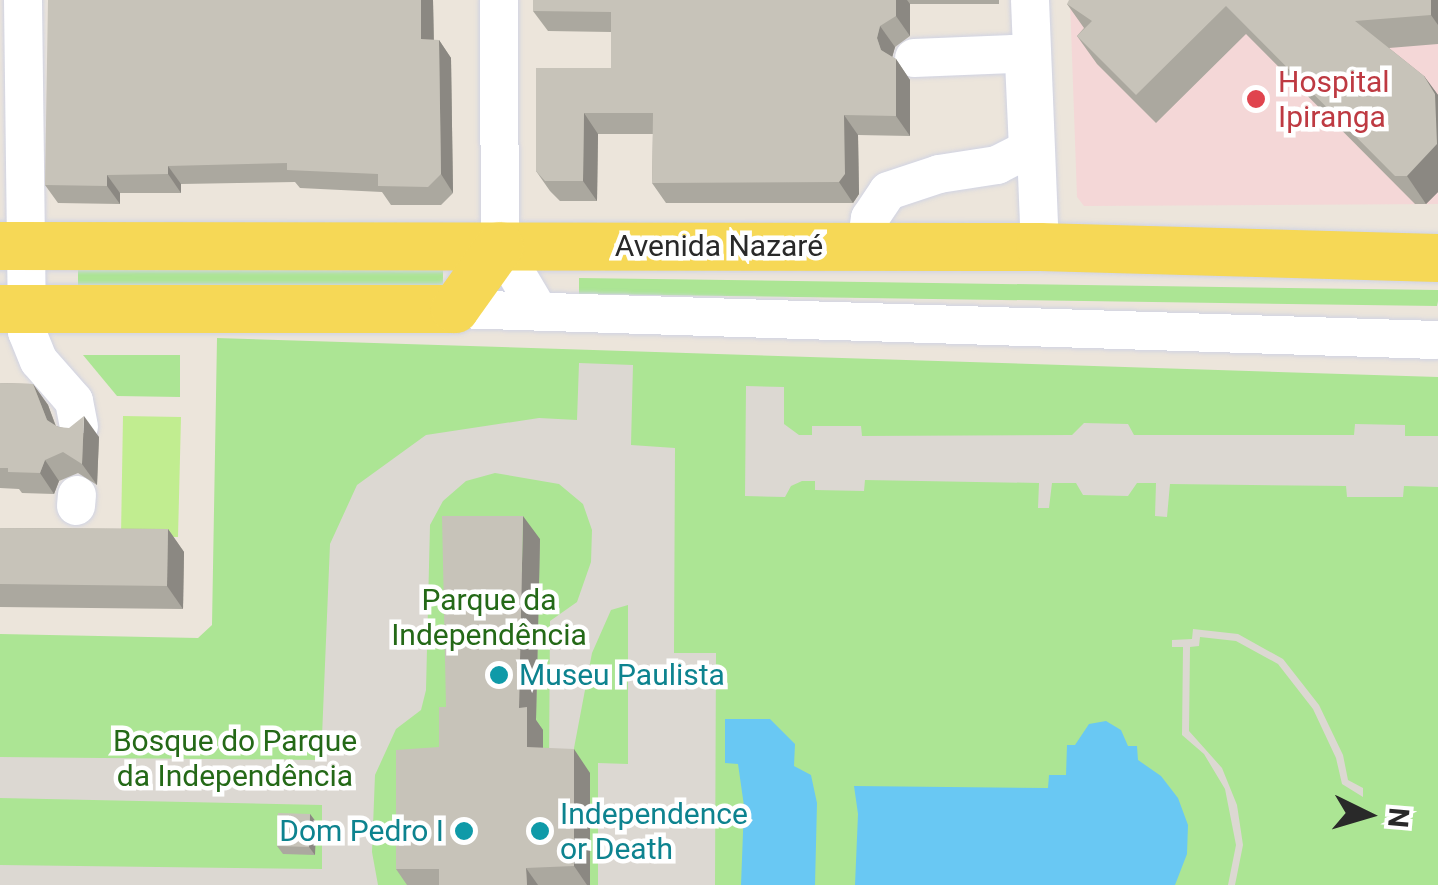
<!DOCTYPE html>
<meta charset="utf-8">
<style>
body{margin:0}
#map{position:relative;width:1438px;height:885px;overflow:hidden;background:#ece5db;font-family:Roboto,sans-serif}
div>[style]{position:absolute}
[style*='--x']{left:calc(var(--x)*1px);top:calc(var(--y)*1px);width:calc(var(--w)*1px);rotate:calc(var(--a)*1deg)}
.medical>*{inset:0;background:#f4d7d7}
.green>*{inset:0;background:#ace594}
.pitch>*{inset:0;background:#c1ed90}
.plaza>*{inset:0;background:#dcd8d2}
.water>*{inset:0;background:#69c8f3}
.roads{filter:drop-shadow(0 0 2px #d0d3e3) drop-shadow(0 0 2px #d0d3e3)}
.minor>*{height:38px;margin:-19px;padding:0 19px;transform-origin:19px;border-radius:19px;background:#fff}
.major>*{height:48px;margin:-24px;padding:0 24px;transform-origin:24px;border-radius:24px;background:#f6d856}
.wall>*{inset:0;background:#aba89f}
.shaded-wall>*{inset:0;background:#8b8882}
.building>*{inset:0;background:#c7c3b9}
.dots>*{width:28px;height:28px;translate:-50% -50%;box-sizing:border-box;border:5px solid #fff;border-radius:50%}
span{translate:-50% -50%;white-space:nowrap;text-align:center;line-height:1.15;-webkit-text-stroke:9px #fff;paint-order:stroke}
.health-label{font-size:30px;color:#be3a42}
.left{translate:0 -50%;text-align:left}
.street-label{font-size:30px;color:#292929}
.park-label{font-size:30px;color:#246917}
.culture-label{font-size:30px;color:#0d838f}
.right{translate:-100% -50%;text-align:right}
.north{position:absolute;left:1318px;top:765px;width:100px;height:100px;-webkit-text-stroke:8px #fff;paint-order:stroke;rotate:95deg;font-size:28px;font-weight:700;line-height:40px;text-align:center;color:#292929}
.north::after{content:'';display:block;margin:auto;width:35px;height:45px;background:#292929;clip-path:polygon(50% 0,100% 100%,50% 72%,0 100%)}
</style>
<div id="map">
<div class="medical">
<i style="clip-path:polygon(1070px 0,1438px 0,1438px 204px,1084px 206px,1077px 197px)"></i>
</div>
<div class="green">
<i style="clip-path:polygon(78px 270px,443px 270px,443px 285px,78px 286px)"></i>
<i style="clip-path:polygon(579px 278px,1438px 290px,1438px 301px,1437px 306px,579px 294px)"></i>
<i style="clip-path:polygon(217px 338px,1438px 377px,1438px 885px,0 885px,0 634px,198px 638px,212px 625px)"></i>
<i style="clip-path:polygon(83px 355px,180px 355px,180px 397px,117px 396px)"></i>
</div>
<div class="pitch">
<i style="clip-path:polygon(123px 416px,181px 417px,178px 537px,121px 536px)"></i>
</div>
<div class="plaza">
<i style="clip-path:polygon(579px 363px,633px 365px,631px 445px,675px 448px,674px 653px,716px 653px,715px 885px,598px 885px,598px 763px,628px 764px,628px 605px,611px 610px,592px 653px,571px 764px,549px 764px,550px 621px,577px 602px,591px 562px,592px 530px,583px 504px,559px 484px,495px 473px,466px 481px,443px 501px,430px 525px,426px 690px,421px 710px,396px 729px,375px 775px,372px 852px,378px 885px,0 885px,0 865px,322px 869px,322px 805px,0 798px,0 757px,321px 760px,330px 544px,357px 485px,426px 435px,539px 418px,577px 420px)"></i>
<i style="clip-path:polygon(746px 386px,784px 387px,784px 424px,799px 435px,812px 435px,812px 426px,861px 426px,862px 436px,1072px 435px,1084px 423px,1128px 424px,1134px 435px,1354px 435px,1355px 424px,1405px 425px,1405px 436px,1438px 436px,1438px 487px,1404px 486px,1403px 497px,1347px 497px,1346px 486px,1170px 484px,1167px 517px,1155px 516px,1156px 483px,1137px 483px,1128px 496px,1083px 495px,1076px 483px,1052px 483px,1049px 508px,1038px 508px,1039px 483px,865px 480px,864px 491px,815px 490px,815px 481px,802px 481px,791px 486px,785px 497px,745px 496px)"></i>
<i style="clip-path:polygon(1193px 629px,1238px 634px,1283px 659px,1319px 705px,1343px 755px,1348px 780px,1363px 788px,1363px 797px,1342px 784px,1336px 758px,1313px 709px,1278px 664px,1236px 641px,1200px 637px,1199px 646px,1190px 647px,1189px 731px,1222px 768px,1237px 805px,1243px 845px,1235px 885px,1228px 885px,1236px 845px,1225px 789px,1204px 754px,1182px 735px,1183px 647px,1172px 647px,1172px 640px,1192px 639px)"></i>
</div>
<div class="water">
<i style="clip-path:polygon(725px 719px,770px 719px,795px 744px,794px 766px,811px 775px,817px 803px,815px 885px,741px 885px,744px 806px,738px 764px,725px 763px)"></i>
<i style="clip-path:polygon(1106px 721px,1121px 730px,1128px 746px,1137px 746px,1138px 760px,1161px 776px,1178px 798px,1188px 825px,1187px 854px,1175px 885px,855px 885px,858px 814px,854px 786px,1048px 788px,1049px 775px,1066px 775px,1067px 745px,1075px 745px,1089px 724px)"></i>
</div>
<div class="roads">
<div class="minor">
<i style="--x:23;--y:0;--w:332;--a:89.3"></i>
<i style="--x:27;--y:332;--w:31;--a:68"></i>
<i style="--x:39;--y:361;--w:53;--a:48.8"></i>
<i style="--x:74;--y:401;--w:26;--a:79"></i>
<i style="--x:499;--y:0;--w:246;--a:89.8"></i>
<i style="--x:500;--y:246;--w:74;--a:59.3"></i>
<i style="--x:1030;--y:0;--w:247;--a:87.7"></i>
<i style="--x:866;--y:246;--w:28;--a:-82"></i>
<i style="--x:870;--y:218;--w:32;--a:-56"></i>
<i style="--x:888;--y:191;--w:54;--a:-18.4"></i>
<i style="--x:939;--y:174;--w:59;--a:-8.8"></i>
<i style="--x:997;--y:165;--w:35;--a:-27"></i>
<i style="--x:1028;--y:149;--w:88;--a:-92.6"></i>
<i style="--x:1024;--y:61;--w:13;--a:-148"></i>
<i style="--x:1013;--y:54;--w:99;--a:177.7"></i>
<i style="--x:455;--y:309;--w:983;--a:1.81"></i>
<i style="--x:76;--y:506;--w:11;--a:-85"></i>
</div>
<div class="major">
<i style="--x:0;--y:246;--w:1040;--a:0.06"></i>
<i style="--x:1040;--y:247;--w:398;--a:1.6"></i>
<i style="--x:0;--y:309;--w:455;--a:0"></i>
<i style="--x:455;--y:309;--w:77;--a:-54.5"></i>
</div>
</div>
<div class="wall">
<i style="clip-path:polygon(433px 0,434px 40px,439px 40px,451px 58px,453px 193px,441px 205px,391px 205px,382px 192px,300px 188px,295px 182px,181px 184px,181px 193px,120px 193px,120px 204px,58px 203px,45px 185px)"></i>
<i style="clip-path:polygon(533px 0,999px 0,999px 4px,910px 4px,910px 36px,895px 47px,892px 57px,896px 59px,910px 80px,910px 136px,858px 135px,859px 194px,853px 203px,666px 203px,652px 183px,653px 134px,598px 134px,597px 201px,560px 201px,550px 191px,536px 171px,611px 68px,611px 32px,548px 31px,533px 11px)"></i>
<i style="clip-path:polygon(1438px 0,1438px 44px,1389px 48px,1424px 76px,1438px 95px,1438px 192px,1426px 204px,1415px 204px,1246px 34px,1156px 123px,1097px 64px,1077px 36px,1084px 28px,1067px 4px)"></i>
<i style="clip-path:polygon(0 383px,33px 384px,48px 405px,56px 426px,99px 437px,97px 485px,78px 473px,59px 481px,54px 494px,22px 493px,19px 489px,0 488px)"></i>
<i style="clip-path:polygon(0 528px,168px 529px,184px 552px,183px 609px,0 607px)"></i>
<i style="clip-path:polygon(540px 539px,536px 720px,543px 730px,543px 748px,590px 773px,590px 885px,407px 885px,396px 869px,439px 747px,446px 707px)"></i>
<i style="clip-path:polygon(310px 814px,316px 822px,315px 855px,283px 854px,277px 846px)"></i>
</div>
<div class="shaded-wall">
<i style="clip-path:polygon(421px 0,433px 0,434px 58px,421px 39px)"></i>
<i style="clip-path:polygon(896px 0,907px 0,910px 4px,910px 36px,896px 16px)"></i>
<i style="clip-path:polygon(1431px 0,1438px 0,1438px 25px,1431px 15px)"></i>
<i style="clip-path:polygon(880px 26px,895px 47px,892px 58px,881px 50px,877px 38px)"></i>
<i style="clip-path:polygon(439px 40px,451px 58px,453px 193px,441px 174px)"></i>
<i style="clip-path:polygon(896px 59px,910px 80px,910px 136px,896px 116px)"></i>
<i style="clip-path:polygon(1424px 76px,1438px 95px,1438px 192px,1426px 204px,1407px 176px)"></i>
<i style="clip-path:polygon(584px 113px,598px 134px,597px 201px,583px 181px)"></i>
<i style="clip-path:polygon(844px 115px,858px 135px,859px 194px,853px 203px,839px 182px)"></i>
<i style="clip-path:polygon(168px 166px,181px 184px,181px 193px,168px 174px)"></i>
<i style="clip-path:polygon(107px 175px,120px 193px,120px 204px,107px 186px)"></i>
<i style="clip-path:polygon(33px 384px,48px 405px,61px 441px,47px 420px)"></i>
<i style="clip-path:polygon(84px 416px,99px 437px,97px 485px,82px 464px)"></i>
<i style="clip-path:polygon(45px 460px,59px 481px,54px 494px,40px 473px)"></i>
<i style="clip-path:polygon(523px 516px,540px 539px,536px 720px,543px 730px,543px 770px,527px 747px,519px 708px)"></i>
<i style="clip-path:polygon(168px 529px,184px 552px,183px 609px,167px 586px)"></i>
<i style="clip-path:polygon(574px 749px,590px 773px,590px 885px,587px 885px,574px 866px)"></i>
<i style="clip-path:polygon(310px 814px,316px 822px,315px 855px,309px 847px)"></i>
<i style="clip-path:polygon(526px 868px,538px 885px,527px 885px)"></i>
</div>
<div class="building">
<i style="clip-path:polygon(48px 0,421px 0,421px 39px,439px 40px,441px 174px,428px 187px,378px 186px,378px 174px,287px 170px,287px 163px,168px 166px,168px 174px,107px 175px,107px 186px,45px 185px)"></i>
<i style="clip-path:polygon(533px 0,896px 0,896px 16px,880px 26px,877px 38px,881px 50px,896px 59px,896px 116px,844px 115px,845px 174px,839px 182px,652px 183px,653px 113px,584px 113px,583px 181px,545px 181px,536px 171px,536px 68px,611px 68px,611px 12px,533px 11px)"></i>
<i style="clip-path:polygon(1069px 0,1431px 0,1431px 15px,1355px 21px,1424px 76px,1435px 94px,1437px 144px,1407px 176px,1395px 176px,1226px 6px,1136px 95px,1077px 36px,1092px 21px,1067px 4px)"></i>
<i style="clip-path:polygon(0 383px,33px 384px,47px 420px,58px 427px,69px 428px,84px 416px,82px 464px,63px 452px,45px 460px,40px 473px,8px 472px,8px 468px,0 468px)"></i>
<i style="clip-path:polygon(442px 516px,523px 516px,519px 708px,527px 707px,527px 747px,574px 749px,574px 866px,526px 868px,527px 885px,439px 885px,439px 869px,396px 869px,396px 750px,439px 747px,439px 707px,446px 707px)"></i>
<i style="clip-path:polygon(0 528px,168px 529px,167px 586px,0 584px)"></i>
<i style="clip-path:polygon(278px 813px,310px 814px,309px 847px,277px 846px)"></i>
</div>
<div class="dots">
<i style="left:1256px;top:99px;background:#e0444e"></i>
<i style="left:499px;top:675px;background:#0f9aa8"></i>
<i style="left:464px;top:831px;background:#0f9aa8"></i>
<i style="left:540px;top:831px;background:#0f9aa8"></i>
</div>
<div class="health-label">
<span class="left" style="left:1278px;top:99px">Hospital<br>Ipiranga</span>
</div>
<div class="street-label">
<span style="left:719px;top:246px">Avenida Nazaré</span>
</div>
<div class="park-label">
<span style="left:489px;top:617px">Parque da<br>Independência</span>
<span style="left:235px;top:758px">Bosque do Parque<br>da Independência</span>
</div>
<div class="culture-label">
<span class="left" style="left:519px;top:675px">Museu Paulista</span>
<span class="left" style="left:560px;top:831px">Independence<br>or Death</span>
<span class="right" style="left:444px;top:831px">Dom Pedro I</span>
</div>
<div class="north">N</div>
</div>
